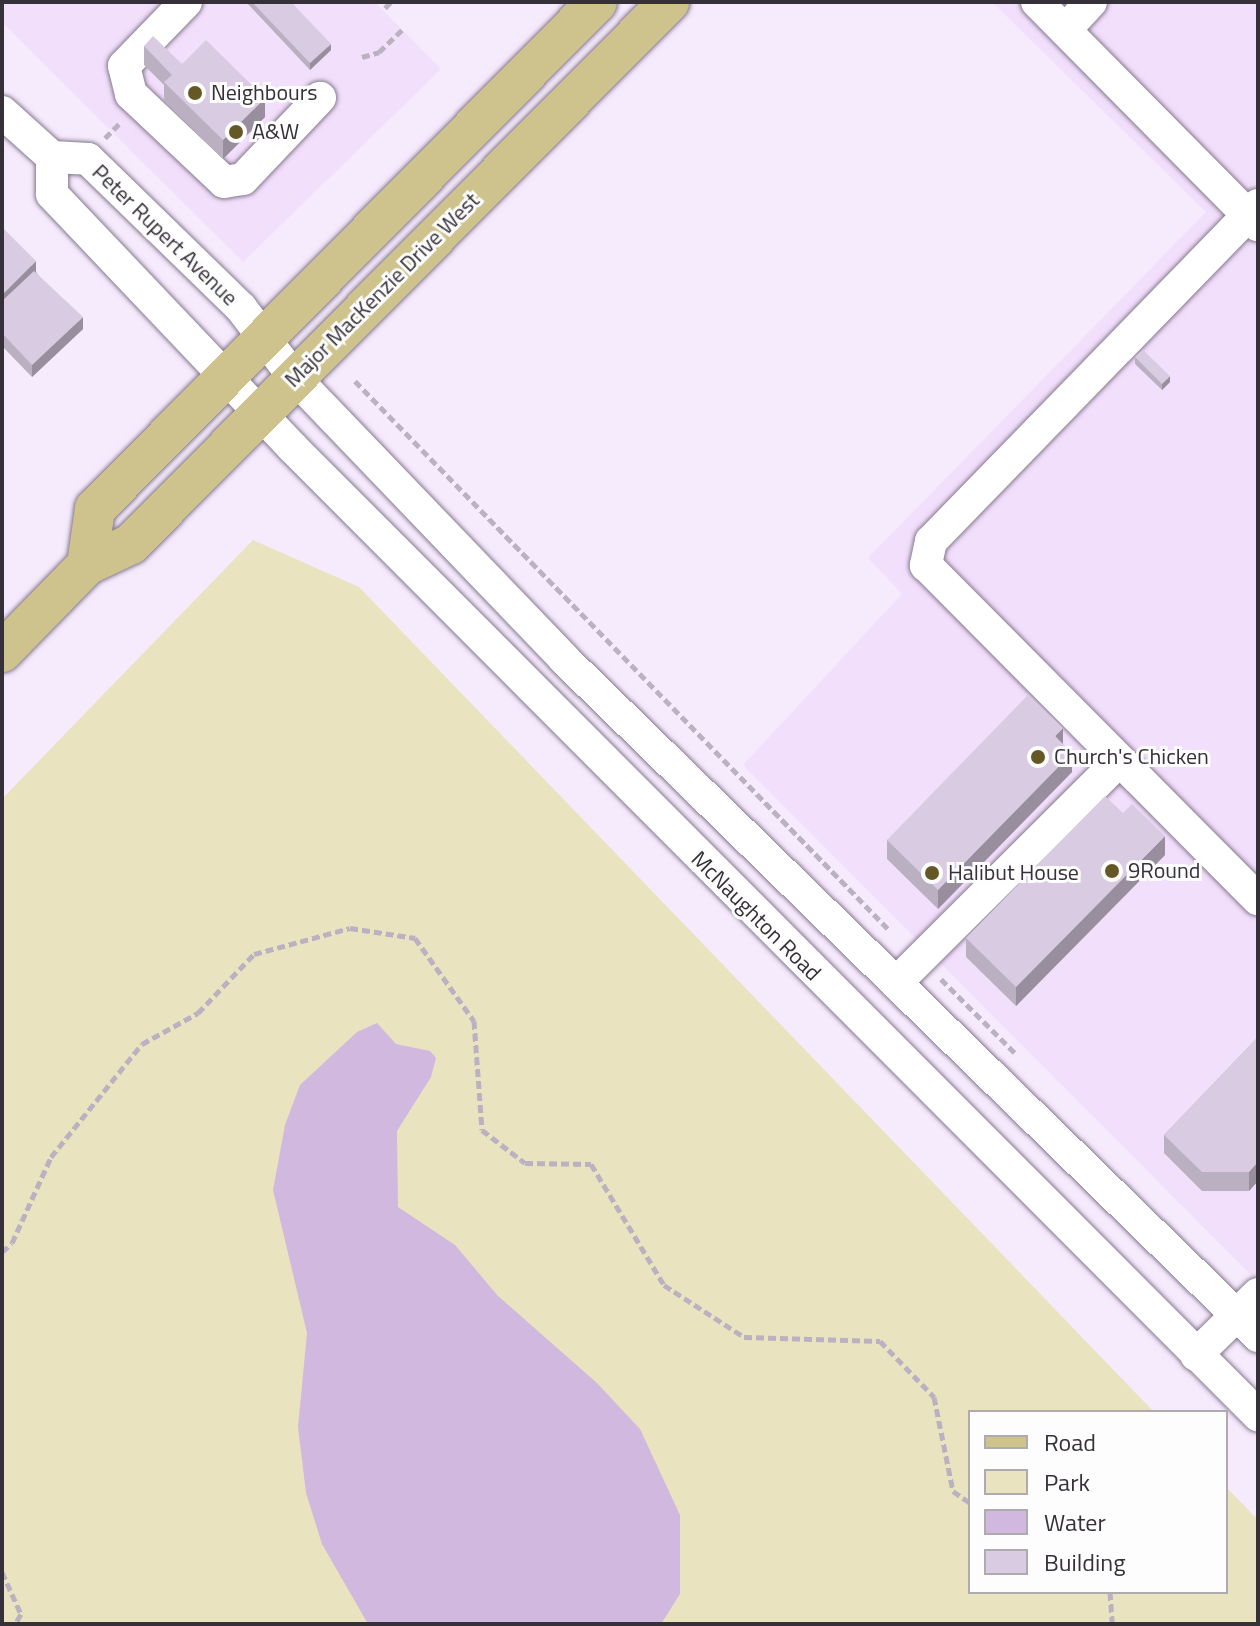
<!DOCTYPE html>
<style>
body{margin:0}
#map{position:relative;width:1260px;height:1626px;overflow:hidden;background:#f6eafd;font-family:"Titillium Web",sans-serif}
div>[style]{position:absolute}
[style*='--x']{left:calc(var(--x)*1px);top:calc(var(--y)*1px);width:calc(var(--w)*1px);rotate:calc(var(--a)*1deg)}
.built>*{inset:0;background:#f2dffc}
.green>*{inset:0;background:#eae3c0}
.water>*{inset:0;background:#d0b8de}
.path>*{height:5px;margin-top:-2.5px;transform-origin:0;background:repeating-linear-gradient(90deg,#bbb1c1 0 8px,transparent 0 12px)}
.roads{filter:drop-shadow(0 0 2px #85798d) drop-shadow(0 0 2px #85798d)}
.minor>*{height:32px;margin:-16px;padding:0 16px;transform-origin:16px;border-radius:16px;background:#fff}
.major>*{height:40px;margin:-20px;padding:0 20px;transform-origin:20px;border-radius:20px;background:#cec38c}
.wall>*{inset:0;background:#bbafc2}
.shaded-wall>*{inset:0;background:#988e9e}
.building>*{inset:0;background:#d9cbe1}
.dots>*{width:22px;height:22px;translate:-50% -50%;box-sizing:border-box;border:4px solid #fcfdfc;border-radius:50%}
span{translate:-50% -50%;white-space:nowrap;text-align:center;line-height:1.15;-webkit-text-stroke:6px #fcfdfc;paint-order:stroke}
.poi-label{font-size:22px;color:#363039}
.left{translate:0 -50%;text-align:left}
.street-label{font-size:22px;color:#363039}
.frame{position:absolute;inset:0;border:4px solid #363039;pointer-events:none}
.legend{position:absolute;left:968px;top:1410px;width:260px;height:184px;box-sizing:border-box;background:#fcfdfc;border:2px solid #adabae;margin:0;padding:10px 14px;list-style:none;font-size:24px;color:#363039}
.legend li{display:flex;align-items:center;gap:16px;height:40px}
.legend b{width:40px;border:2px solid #adabae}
</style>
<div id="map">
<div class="built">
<i style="clip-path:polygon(2px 2px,375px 2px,441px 69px,243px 262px,2px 22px)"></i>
<i style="clip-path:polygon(992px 2px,1258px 2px,1258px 1282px,743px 765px,902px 594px,868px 558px,1206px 212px)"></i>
</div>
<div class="green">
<i style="clip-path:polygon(253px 540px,359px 587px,1154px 1412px,970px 1412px,970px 1592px,1226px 1592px,1226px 1487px,1258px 1520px,1258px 1624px,2px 1624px,2px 799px)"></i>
</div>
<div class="water">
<i style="clip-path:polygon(377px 1023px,396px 1044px,430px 1051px,436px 1058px,431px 1077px,397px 1131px,398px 1207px,455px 1245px,498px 1296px,597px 1383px,640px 1429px,680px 1515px,680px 1594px,661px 1624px,368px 1624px,322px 1544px,306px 1493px,298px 1427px,307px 1333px,273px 1190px,285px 1125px,300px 1085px,357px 1032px)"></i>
</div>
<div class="path">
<i style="--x:385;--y:8;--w:8;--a:-45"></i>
<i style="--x:362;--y:57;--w:18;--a:-16"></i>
<i style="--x:379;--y:52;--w:35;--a:-44"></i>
<i style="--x:105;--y:138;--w:23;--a:-45"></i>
<i style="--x:355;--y:381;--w:767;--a:45.79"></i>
<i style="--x:941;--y:979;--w:106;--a:45"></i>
<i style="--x:2;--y:1252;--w:13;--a:-42"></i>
<i style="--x:12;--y:1243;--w:94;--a:-65.6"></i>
<i style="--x:51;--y:1157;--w:145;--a:-51.2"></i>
<i style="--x:142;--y:1044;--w:64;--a:-29"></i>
<i style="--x:198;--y:1013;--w:81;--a:-46.5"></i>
<i style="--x:254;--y:954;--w:99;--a:-15.2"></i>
<i style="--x:350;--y:928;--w:66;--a:8.7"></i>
<i style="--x:415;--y:938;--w:102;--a:54.6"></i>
<i style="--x:474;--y:1021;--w:109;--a:85.8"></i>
<i style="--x:482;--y:1130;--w:54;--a:37.5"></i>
<i style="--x:525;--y:1163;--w:66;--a:0.9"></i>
<i style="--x:591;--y:1164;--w:141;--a:58.9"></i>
<i style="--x:664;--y:1285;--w:95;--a:33"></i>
<i style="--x:744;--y:1337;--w:136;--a:1.7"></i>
<i style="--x:880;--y:1341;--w:78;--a:46"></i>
<i style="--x:934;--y:1397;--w:96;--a:78.6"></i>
<i style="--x:953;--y:1491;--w:21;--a:35"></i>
<i style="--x:2;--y:1572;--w:46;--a:65.7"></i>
<i style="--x:21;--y:1614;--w:12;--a:121"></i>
<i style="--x:1110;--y:1592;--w:32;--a:86"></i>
</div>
<div class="roads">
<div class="minor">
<i style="--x:186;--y:2;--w:89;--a:134.1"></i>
<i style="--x:124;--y:66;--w:29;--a:76"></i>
<i style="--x:131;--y:94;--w:128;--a:43.4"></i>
<i style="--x:224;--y:182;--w:19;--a:-9"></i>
<i style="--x:243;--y:179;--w:112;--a:-46.5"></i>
<i style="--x:1037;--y:2;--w:314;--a:45.3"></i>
<i style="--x:1065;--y:30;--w:38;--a:-47"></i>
<i style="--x:2;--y:112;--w:67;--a:42"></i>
<i style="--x:52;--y:157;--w:36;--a:3"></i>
<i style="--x:88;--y:159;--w:214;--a:44.2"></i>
<i style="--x:241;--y:308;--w:87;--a:52.5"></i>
<i style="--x:294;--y:377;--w:390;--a:46.2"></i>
<i style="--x:564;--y:659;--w:970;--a:44.29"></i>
<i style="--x:52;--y:157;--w:37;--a:90"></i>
<i style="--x:52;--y:194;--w:349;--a:46.5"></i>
<i style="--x:292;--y:447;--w:1368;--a:45.06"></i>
<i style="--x:1258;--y:205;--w:469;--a:134.2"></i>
<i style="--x:931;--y:541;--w:25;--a:102"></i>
<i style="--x:926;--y:565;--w:471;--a:45.2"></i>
<i style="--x:896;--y:983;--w:315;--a:-44.9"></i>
<i style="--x:1196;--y:1355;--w:87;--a:-44.5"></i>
</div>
<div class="major">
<i style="--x:87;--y:565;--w:57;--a:-81.9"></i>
<i style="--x:95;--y:509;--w:713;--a:-45.28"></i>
<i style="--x:2;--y:652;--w:122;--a:-45.7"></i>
<i style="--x:87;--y:565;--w:49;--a:-25.5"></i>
<i style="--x:131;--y:544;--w:764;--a:-45.21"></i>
</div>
</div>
<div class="wall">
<i style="clip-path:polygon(246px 2px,291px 2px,331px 50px,310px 70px)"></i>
<i style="clip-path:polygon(144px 46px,182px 64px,265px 117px,223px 159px,164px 101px,164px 85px,144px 65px)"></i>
<i style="clip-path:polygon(2px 217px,3px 229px,36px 272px,83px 329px,32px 377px,2px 346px)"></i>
<i style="clip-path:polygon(1135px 357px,1170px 382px,1162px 390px,1135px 364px)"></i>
<i style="clip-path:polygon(1063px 745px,1072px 772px,938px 909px,887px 859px,887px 840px)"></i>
<i style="clip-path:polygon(1165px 855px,1016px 1006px,966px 957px,966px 938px)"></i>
<i style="clip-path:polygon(1258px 1037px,1258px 1181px,1249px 1191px,1202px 1191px,1164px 1153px,1164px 1135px)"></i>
</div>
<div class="shaded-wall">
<i style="clip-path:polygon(331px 44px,331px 50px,310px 70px,310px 63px)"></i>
<i style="clip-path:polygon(265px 98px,265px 117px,223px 159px,223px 140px)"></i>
<i style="clip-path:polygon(36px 261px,36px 274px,2px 307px,2px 295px)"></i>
<i style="clip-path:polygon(83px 317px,83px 329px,32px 377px,32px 365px)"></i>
<i style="clip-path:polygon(1170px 376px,1170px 382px,1162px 390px,1162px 384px)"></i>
<i style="clip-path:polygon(1063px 728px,1063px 747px,1055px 736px)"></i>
<i style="clip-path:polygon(1072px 753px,1072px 772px,938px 909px,938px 890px)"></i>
<i style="clip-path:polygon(1165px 836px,1165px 855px,1016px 1006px,1016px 987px)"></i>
<i style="clip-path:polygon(1258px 1162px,1258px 1181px,1249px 1191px,1249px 1172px)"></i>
</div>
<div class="building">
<i style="clip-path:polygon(252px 2px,291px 2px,331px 44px,310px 63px)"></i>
<i style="clip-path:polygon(153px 36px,182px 64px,206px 40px,265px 98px,223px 140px,164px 82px,172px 75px,144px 46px)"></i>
<i style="clip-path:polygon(3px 228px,36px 261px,2px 295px,2px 229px)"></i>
<i style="clip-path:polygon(34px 271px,83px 317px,32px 365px,2px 333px,2px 301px)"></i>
<i style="clip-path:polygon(1143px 350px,1170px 376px,1162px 384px,1135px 357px)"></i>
<i style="clip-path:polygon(1028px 695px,1063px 728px,1055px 736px,1072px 753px,938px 890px,887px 840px)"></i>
<i style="clip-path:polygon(1105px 796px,1123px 813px,1132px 804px,1165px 836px,1016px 987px,966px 938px)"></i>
<i style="clip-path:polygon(1258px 1037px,1258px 1162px,1249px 1172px,1202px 1172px,1164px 1135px)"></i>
</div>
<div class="dots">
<i style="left:195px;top:93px;background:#645926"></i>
<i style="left:236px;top:132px;background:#645926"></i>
<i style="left:1038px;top:757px;background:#645926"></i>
<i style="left:1112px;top:871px;background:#645926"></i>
<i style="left:932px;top:873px;background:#645926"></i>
</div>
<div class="poi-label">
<span class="left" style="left:211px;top:93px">Neighbours</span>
<span class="left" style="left:252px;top:132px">A&amp;W</span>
<span class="left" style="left:1054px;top:757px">Church's Chicken</span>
<span class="left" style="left:1128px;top:871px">9Round</span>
<span class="left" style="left:948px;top:873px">Halibut House</span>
</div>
<div class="street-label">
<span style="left:165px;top:235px;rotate:44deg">Peter Rupert Avenue</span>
<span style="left:382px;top:290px;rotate:-45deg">Major MacKenzie Drive West</span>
<span style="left:756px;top:916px;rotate:45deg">McNaughton Road</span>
</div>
<div class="frame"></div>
<ul class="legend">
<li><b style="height:10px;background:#cec38c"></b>Road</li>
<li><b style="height:22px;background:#eae3c0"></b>Park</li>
<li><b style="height:22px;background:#d0b8de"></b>Water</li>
<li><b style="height:22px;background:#d9cbe1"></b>Building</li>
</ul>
</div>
